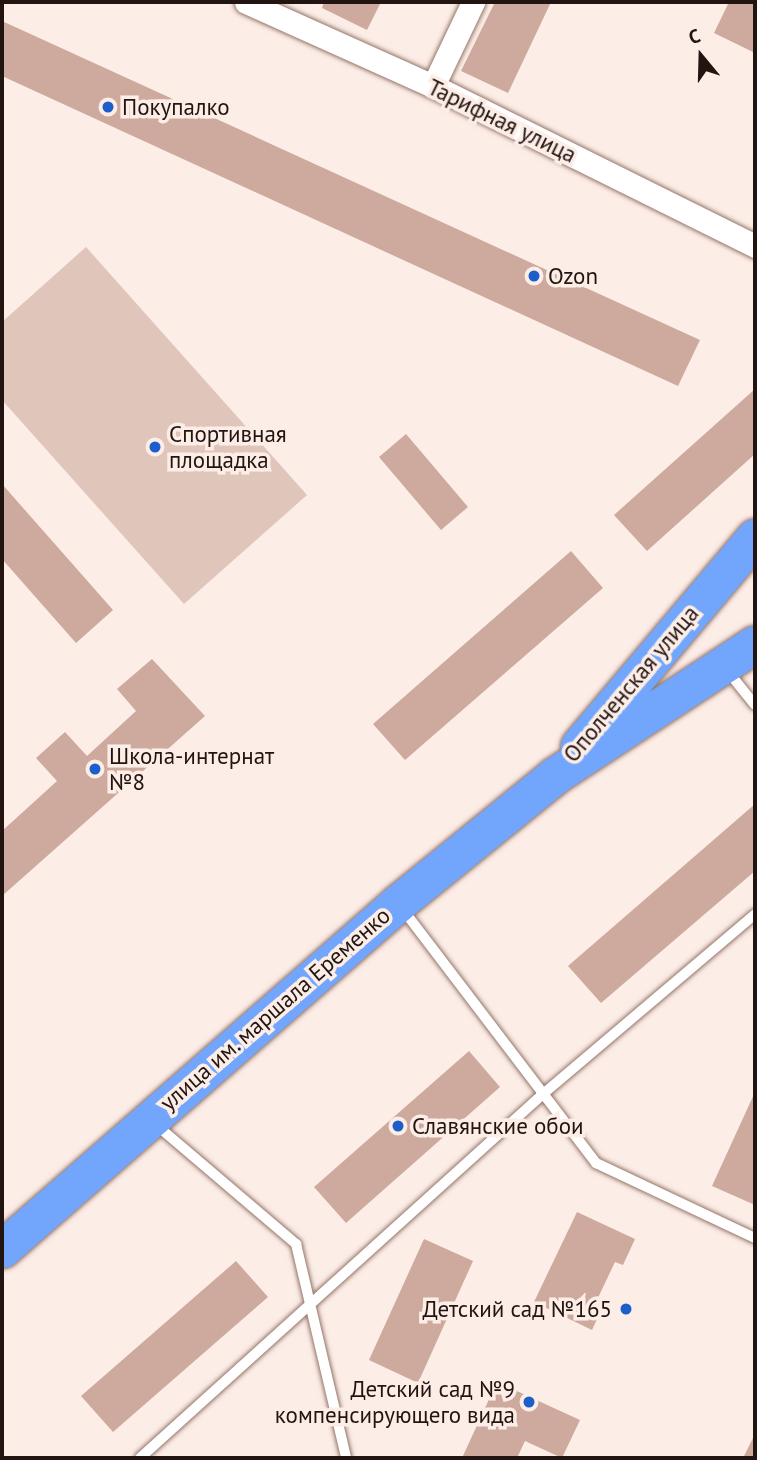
<!DOCTYPE html>
<meta charset="utf-8">
<style>
body{margin:0}
#map{position:relative;width:757px;height:1460px;overflow:hidden;background:#fcede7;font-family:"PT Sans",sans-serif}
div>[style]{position:absolute}
[style*='--x']{left:calc(var(--x)*1px);top:calc(var(--y)*1px);width:calc(var(--w)*1px);rotate:calc(var(--a)*1deg)}
.green>*{inset:0;background:#e0c5bb}
.building>*{inset:0;background:#cdaa9d}
.roads{filter:drop-shadow(0 0 2px #957569) drop-shadow(0 0 2px #957569)}
.service>*{height:10px;margin:-5px;padding:0 5px;transform-origin:5px;border-radius:5px;background:#fff}
.minor>*{height:23px;margin:-11.5px;padding:0 11.5px;transform-origin:11.5px;border-radius:11.5px;background:#fff}
.trunk>*{height:37px;margin:-18.5px;padding:0 18.5px;transform-origin:18.5px;border-radius:18.5px;background:#72a6fc}
.dots>*{width:19px;height:19px;translate:-50% -50%;box-sizing:border-box;border:4px solid #fcede7;border-radius:50%}
span{translate:-50% -50%;white-space:nowrap;text-align:center;line-height:1.15;-webkit-text-stroke:7px #fcede7;paint-order:stroke}
.poi-label{font-size:23px;color:#221511}
.left{translate:0 -50%;text-align:left}
.right{translate:-100% -50%;text-align:right}
.street-label{font-size:23px;color:#221511}
.frame{position:absolute;inset:0;border:4px solid #221511;pointer-events:none}
.north{position:absolute;left:666px;top:21px;width:70px;height:70px;-webkit-text-stroke:5px #fcede7;paint-order:stroke;rotate:341deg;font-size:19px;font-weight:700;line-height:28px;text-align:center;color:#221511}
.north::after{content:'';display:block;margin:auto;width:24px;height:32px;background:#221511;clip-path:polygon(50% 0,100% 100%,50% 72%,0 100%)}
</style>
<div id="map">
<div class="green">
<i style="clip-path:polygon(86px 247px,307px 495px,184px 604px,2px 400px,2px 322px)"></i>
</div>
<div class="building">
<i style="clip-path:polygon(324px 2px,381px 2px,367px 30px,322px 8px)"></i>
<i style="clip-path:polygon(495px 2px,551px 2px,508px 93px,461px 71px)"></i>
<i style="clip-path:polygon(729px 2px,755px 2px,755px 53px,714px 33px)"></i>
<i style="clip-path:polygon(2px 21px,700px 340px,678px 386px,2px 76px)"></i>
<i style="clip-path:polygon(755px 389px,755px 454px,647px 551px,614px 515px)"></i>
<i style="clip-path:polygon(406px 434px,468px 507px,441px 530px,379px 457px)"></i>
<i style="clip-path:polygon(2px 484px,113px 610px,76px 643px,2px 559px)"></i>
<i style="clip-path:polygon(571px 551px,603px 588px,405px 760px,373px 724px)"></i>
<i style="clip-path:polygon(152px 659px,205px 716px,2px 896px,2px 831px,57px 781px,36px 758px,65px 732px,87px 756px,136px 711px,117px 689px)"></i>
<i style="clip-path:polygon(755px 804px,755px 871px,601px 1003px,568px 966px)"></i>
<i style="clip-path:polygon(469px 1051px,500px 1087px,346px 1223px,314px 1187px)"></i>
<i style="clip-path:polygon(755px 1092px,755px 1205px,712px 1186px)"></i>
<i style="clip-path:polygon(577px 1212px,635px 1239px,623px 1265px,615px 1262px,596px 1302px,603px 1306px,592px 1330px,534px 1302px)"></i>
<i style="clip-path:polygon(424px 1239px,473px 1261px,418px 1383px,369px 1360px)"></i>
<i style="clip-path:polygon(236px 1261px,268px 1297px,113px 1432px,81px 1396px)"></i>
<i style="clip-path:polygon(497px 1382px,580px 1420px,562px 1458px,525px 1441px,517px 1458px,462px 1458px)"></i>
<i style="clip-path:polygon(755px 1434px,755px 1458px,743px 1458px)"></i>
</div>
<div class="roads">
<div class="service">
<i style="--x:726;--y:669;--w:46;--a:51.1"></i>
<i style="--x:401;--y:907;--w:322;--a:52.7"></i>
<i style="--x:596;--y:1163;--w:176;--a:25.3"></i>
<i style="--x:154;--y:1123;--w:187;--a:40.4"></i>
<i style="--x:296;--y:1244;--w:220;--a:76.8"></i>
<i style="--x:140;--y:1458;--w:543;--a:-42.09"></i>
<i style="--x:543;--y:1094;--w:278;--a:-40.3"></i>
</div>
<div class="minor">
<i style="--x:246;--y:2;--w:205;--a:24.2"></i>
<i style="--x:433;--y:86;--w:360;--a:26.4"></i>
<i style="--x:433;--y:86;--w:93;--a:-64.5"></i>
</div>
<div class="trunk">
<i style="--x:579;--y:746;--w:273;--a:-49.9"></i>
<i style="--x:2;--y:1249;--w:526;--a:-41.14"></i>
<i style="--x:398;--y:903;--w:201;--a:-39.1"></i>
<i style="--x:554;--y:776;--w:240;--a:-33.3"></i>
</div>
</div>
<div class="dots">
<i style="left:108px;top:107px;background:#1c5fcb"></i>
<i style="left:534px;top:276px;background:#1c5fcb"></i>
<i style="left:155px;top:447px;background:#1c5fcb"></i>
<i style="left:95px;top:769px;background:#1c5fcb"></i>
<i style="left:398px;top:1126px;background:#1c5fcb"></i>
<i style="left:626px;top:1309px;background:#1c5fcb"></i>
<i style="left:529px;top:1402px;background:#1c5fcb"></i>
</div>
<div class="poi-label">
<span class="left" style="left:122px;top:107px">Покупалко</span>
<span class="left" style="left:548px;top:276px">Ozon</span>
<span class="left" style="left:169px;top:447px">Спортивная<br>площадка</span>
<span class="left" style="left:109px;top:769px">Школа-интернат<br>№8</span>
<span class="left" style="left:412px;top:1126px">Славянские обои</span>
<span class="right" style="left:612px;top:1309px">Детский сад №165</span>
<span class="right" style="left:515px;top:1402px">Детский сад №9<br>компенсирующего вида</span>
</div>
<div class="street-label">
<span style="left:502px;top:121px;rotate:26deg">Тарифная улица</span>
<span style="left:631px;top:684px;rotate:-50deg">Ополченская улица</span>
<span style="left:275px;top:1009px;rotate:-41deg">улица им. маршала Еременко</span>
</div>
<div class="frame"></div>
<div class="north">С</div>
</div>
